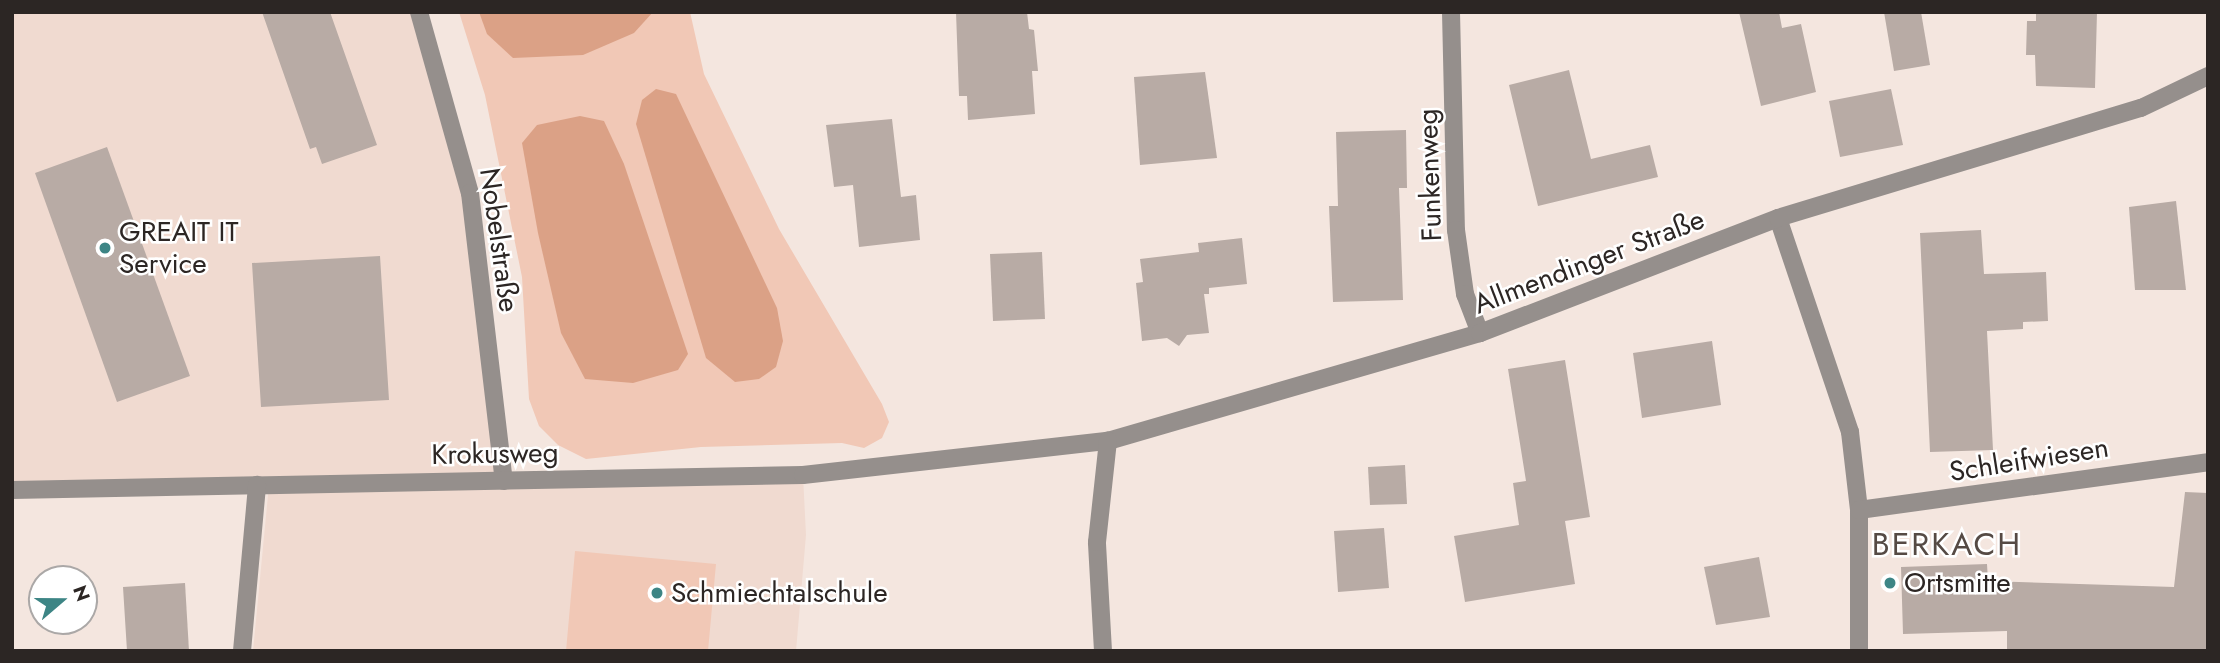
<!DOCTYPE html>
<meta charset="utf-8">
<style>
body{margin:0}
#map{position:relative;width:2220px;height:663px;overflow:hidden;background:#f4e6df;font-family:Jost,sans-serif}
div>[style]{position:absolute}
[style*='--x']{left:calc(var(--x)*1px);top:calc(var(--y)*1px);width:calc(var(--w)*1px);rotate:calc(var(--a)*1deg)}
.built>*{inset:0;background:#f0dad0}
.green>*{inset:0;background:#f1c8b6}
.water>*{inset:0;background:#dba186}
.building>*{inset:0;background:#b8aba5}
.minor>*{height:18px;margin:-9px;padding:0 9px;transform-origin:9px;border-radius:9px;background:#958f8c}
.dots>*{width:19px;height:19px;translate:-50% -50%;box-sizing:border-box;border:4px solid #fff;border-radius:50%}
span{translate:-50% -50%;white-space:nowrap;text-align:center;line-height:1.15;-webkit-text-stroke:5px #fff;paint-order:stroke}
.street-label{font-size:28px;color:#2c2624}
.poi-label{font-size:28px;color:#2c2624}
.left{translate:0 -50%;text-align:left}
.quarter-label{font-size:32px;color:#554a44;letter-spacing:2px}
.frame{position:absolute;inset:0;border:14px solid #2c2624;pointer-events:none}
.north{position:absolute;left:28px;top:565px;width:70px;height:70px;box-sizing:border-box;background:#fff;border:2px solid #aba8a7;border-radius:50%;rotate:70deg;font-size:19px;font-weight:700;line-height:28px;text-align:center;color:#2c2624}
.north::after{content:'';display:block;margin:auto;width:24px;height:32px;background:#3d8585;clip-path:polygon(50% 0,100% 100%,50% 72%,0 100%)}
</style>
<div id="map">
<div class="built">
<i style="clip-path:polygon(12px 12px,419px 12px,470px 193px,504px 480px,803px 475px,806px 535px,796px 651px,253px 651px,269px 485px,12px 490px)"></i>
</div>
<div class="green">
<i style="clip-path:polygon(459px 12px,690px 12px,704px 74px,779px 229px,882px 404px,889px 422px,882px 438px,864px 448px,842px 443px,701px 447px,586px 459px,558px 445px,539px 426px,529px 399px,522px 277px,485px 95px)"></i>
<i style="clip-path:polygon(575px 551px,716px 564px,708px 651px,566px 651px)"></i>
</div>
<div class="water">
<i style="clip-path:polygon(479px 12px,653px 12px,634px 33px,583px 55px,513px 58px,487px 34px)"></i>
<i style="clip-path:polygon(656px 89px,676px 94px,777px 308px,783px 341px,776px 367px,759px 379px,735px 382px,706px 358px,636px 124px,642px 100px)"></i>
<i style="clip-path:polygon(580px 116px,604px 121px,624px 164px,688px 354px,678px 370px,633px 383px,585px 379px,561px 333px,538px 233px,522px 143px,537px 125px)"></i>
</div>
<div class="building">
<i style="clip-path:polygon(262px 12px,330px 12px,377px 145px,322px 164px,316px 147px,310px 149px)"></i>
<i style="clip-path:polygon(956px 12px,1027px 12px,1029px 29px,1034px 30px,1038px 71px,1032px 71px,1035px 114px,968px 120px,967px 96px,959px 96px)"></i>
<i style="clip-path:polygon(1739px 12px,1779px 12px,1782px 28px,1801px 24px,1816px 92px,1761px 106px)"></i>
<i style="clip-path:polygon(1884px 12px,1921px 12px,1930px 65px,1894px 71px)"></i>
<i style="clip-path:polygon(2036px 12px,2097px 12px,2095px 88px,2036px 86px,2035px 55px,2026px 55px,2027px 21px,2036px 21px)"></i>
<i style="clip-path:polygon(1569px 70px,1591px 159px,1650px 145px,1658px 177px,1538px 206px,1509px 85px)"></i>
<i style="clip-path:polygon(1205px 72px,1217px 158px,1140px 165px,1134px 77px)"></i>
<i style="clip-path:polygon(1891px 89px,1903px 145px,1840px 157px,1829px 101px)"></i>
<i style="clip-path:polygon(892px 119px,901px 197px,916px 195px,920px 240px,859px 247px,853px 185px,834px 187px,826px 125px)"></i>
<i style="clip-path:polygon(1406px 130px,1407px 188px,1399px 188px,1403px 300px,1333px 302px,1329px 206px,1338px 206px,1336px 132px)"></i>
<i style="clip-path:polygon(107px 147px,190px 376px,117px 402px,35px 173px)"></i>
<i style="clip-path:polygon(2176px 201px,2186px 290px,2135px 290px,2129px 207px)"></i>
<i style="clip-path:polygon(1981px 230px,1984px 274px,2046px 272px,2048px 321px,2023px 322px,2023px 329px,1987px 331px,1993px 450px,1930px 452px,1920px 233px)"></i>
<i style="clip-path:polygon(1242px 238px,1247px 284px,1209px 288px,1209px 294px,1204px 294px,1209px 333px,1187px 335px,1179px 346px,1167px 338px,1142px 341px,1136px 283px,1143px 282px,1140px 259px,1199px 252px,1198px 243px)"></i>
<i style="clip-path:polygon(1042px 252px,1045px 319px,993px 321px,990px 254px)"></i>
<i style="clip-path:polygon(380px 256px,389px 400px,261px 407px,252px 263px)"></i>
<i style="clip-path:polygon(1712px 341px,1721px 405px,1642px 418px,1633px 353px)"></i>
<i style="clip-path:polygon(1565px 360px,1590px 517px,1565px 521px,1575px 584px,1465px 602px,1454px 536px,1519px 525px,1513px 483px,1526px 481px,1508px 369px)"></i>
<i style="clip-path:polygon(1405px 465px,1407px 504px,1370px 505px,1368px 467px)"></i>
<i style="clip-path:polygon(2185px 492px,2208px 493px,2208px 651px,2007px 651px,2007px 631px,1903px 634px,1901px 567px,1987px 564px,1988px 581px,2174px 587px)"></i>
<i style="clip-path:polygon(1384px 528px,1389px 588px,1338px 592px,1334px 531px)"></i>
<i style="clip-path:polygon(1759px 557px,1770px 617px,1716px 625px,1704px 567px)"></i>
<i style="clip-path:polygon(185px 583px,189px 651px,127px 651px,123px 587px)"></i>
</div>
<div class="minor">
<i style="--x:419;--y:12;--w:188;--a:74.3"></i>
<i style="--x:470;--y:193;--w:290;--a:83.3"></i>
<i style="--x:1451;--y:12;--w:218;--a:88.7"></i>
<i style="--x:1456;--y:230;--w:65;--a:82"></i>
<i style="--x:1465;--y:294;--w:42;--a:69"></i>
<i style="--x:1778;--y:218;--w:226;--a:71.4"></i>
<i style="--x:1850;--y:432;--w:79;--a:83.4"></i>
<i style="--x:1859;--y:510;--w:141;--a:90"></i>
<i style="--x:12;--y:490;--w:791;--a:-1.09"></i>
<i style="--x:803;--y:475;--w:307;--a:-6.4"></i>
<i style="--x:1108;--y:441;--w:387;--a:-16.2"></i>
<i style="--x:1480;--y:333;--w:319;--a:-21.1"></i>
<i style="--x:1778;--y:218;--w:379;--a:-16.9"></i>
<i style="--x:2141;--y:108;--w:74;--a:-25.5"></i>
<i style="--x:1859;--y:510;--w:352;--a:-7.8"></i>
<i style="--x:242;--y:651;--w:167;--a:-84.8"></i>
<i style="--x:1103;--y:651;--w:109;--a:-93.2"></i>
<i style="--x:1097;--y:542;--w:102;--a:-83.8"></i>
</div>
<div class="dots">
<i style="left:105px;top:248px;background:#3d8585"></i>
<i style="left:1890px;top:583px;background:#3d8585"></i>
<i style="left:657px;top:593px;background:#3d8585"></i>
</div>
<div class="street-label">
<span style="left:1430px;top:175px;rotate:-92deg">Funkenweg</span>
<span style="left:499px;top:240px;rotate:82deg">Nobelstraße</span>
<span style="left:1589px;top:262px;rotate:-21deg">Allmendinger Straße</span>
<span style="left:495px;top:454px;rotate:-1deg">Krokusweg</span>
<span style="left:2029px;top:460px;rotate:-9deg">Schleifwiesen</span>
</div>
<div class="poi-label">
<span class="left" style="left:119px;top:248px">GREAIT IT<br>Service</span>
<span class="left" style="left:1904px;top:583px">Ortsmitte</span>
<span class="left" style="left:671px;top:593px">Schmiechtalschule</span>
</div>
<div class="quarter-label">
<span style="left:1947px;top:544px">BERKACH</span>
</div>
<div class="frame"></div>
<div class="north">N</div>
</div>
